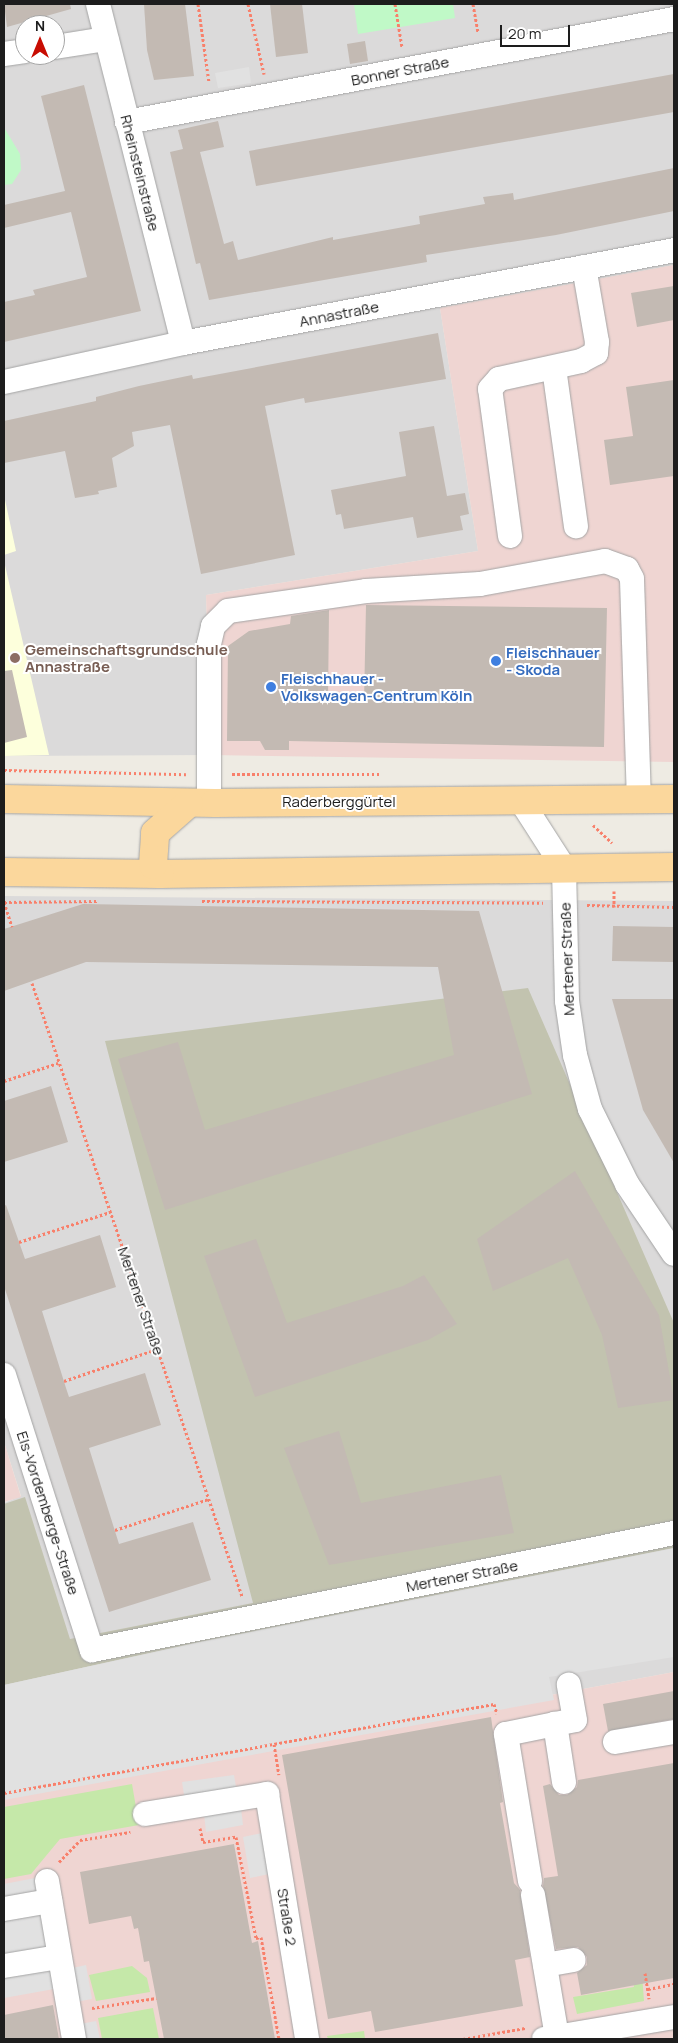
<!DOCTYPE html>
<meta charset="utf-8">
<style>
body{margin:0}
#map{position:relative;width:678px;height:2043px;overflow:hidden;background:#eeebe3;font-family:Manrope,sans-serif}
div>[style]{position:absolute}
[style*='--x']{left:calc(var(--x)*1px);top:calc(var(--y)*1px);width:calc(var(--w)*1px);rotate:calc(var(--a)*1deg)}
.residential>*{inset:0;background:#dbdada}
.commercial>*{inset:0;background:#efd5d2}
.education>*{inset:0;background:#fdffdc}
.construction>*{inset:0;background:#c2c3af}
.grass>*{inset:0;background:#c5e8a9}
.park>*{inset:0;background:#c0f9c7}
.parking>*{inset:0;background:#e1e1e1}
.building>*{inset:0;background:#c3bab3}
.path>*{height:3px;margin-top:-1.5px;transform-origin:0;background:repeating-linear-gradient(90deg,#f8806b 0 2.5px,transparent 0 5px)}
.roads{filter:drop-shadow(0 0 1px #a4a4a4) drop-shadow(0 0 1px #a4a4a4)}
.minor>*{height:24px;margin:-12px;padding:0 12px;transform-origin:12px;border-radius:12px;background:#fff}
.major>*{height:28px;margin:-14px;padding:0 14px;transform-origin:14px;border-radius:14px;background:#fbd79c}
.dots>*{width:14px;height:14px;translate:-50% -50%;box-sizing:border-box;border:2px solid #fff;border-radius:50%}
span{translate:-50% -50%;white-space:nowrap;text-align:center;line-height:1.15;-webkit-text-stroke:4px #fff;paint-order:stroke}
.street-label{font-size:15px;color:#1d1d1d}
.education-label{font-size:15px;color:#785e54;font-weight:700}
.left{translate:0 -50%;text-align:left}
.shop-label{font-size:15px;color:#366cbe;font-weight:700}
.frame{position:absolute;inset:0;border:5px solid #1d1d1d;pointer-events:none}
.north{position:absolute;left:15px;top:15px;width:50px;height:50px;box-sizing:border-box;background:#fff;border:1px solid #a5a5a5;border-radius:50%;rotate:0deg;font-size:14px;font-weight:700;line-height:20px;text-align:center;color:#1d1d1d}
.north::after{content:'';display:block;margin:auto;width:18px;height:22px;background:#c80c02;clip-path:polygon(50% 0,100% 100%,50% 72%,0 100%)}
.scale{position:absolute;left:500px;top:25px;width:70px;height:22px;box-sizing:border-box;border:2px solid #1d1d1d;border-top:0;padding-left:6px;font-size:15px;line-height:18px;white-space:nowrap;color:#1d1d1d;-webkit-text-stroke:4px #fff;paint-order:stroke}
</style>
<div id="map">
<div class="residential">
<i style="clip-path:polygon(evenodd,4px 4px,674px 4px,674px 265px,440px 308px,478px 551px,206px 595px,211px 755px,4px 756px,4px 4px,25px 25px,55px 25px,55px 55px,25px 55px,25px 25px)"></i>
<i style="clip-path:polygon(4px 896px,674px 901px,674px 1672px,4px 1797px,4px 1503px,21px 1496px,4px 1442px)"></i>
</div>
<div class="commercial">
<i style="clip-path:polygon(674px 265px,674px 762px,211px 755px,206px 595px,478px 551px,440px 308px)"></i>
<i style="clip-path:polygon(4px 1442px,21px 1497px,4px 1502px)"></i>
<i style="clip-path:polygon(674px 1672px,674px 2039px,4px 2039px,4px 1797px)"></i>
</div>
<div class="education">
<i style="clip-path:polygon(4px 495px,16px 551px,4px 555px)"></i>
<i style="clip-path:polygon(4px 561px,49px 755px,4px 756px)"></i>
</div>
<div class="construction">
<i style="clip-path:polygon(528px 988px,674px 1323px,674px 1548px,200px 1642px,4px 1685px,4px 1504px,25px 1497px,70px 1639px,253px 1603px,105px 1041px)"></i>
</div>
<div class="grass">
<i style="clip-path:polygon(132px 1784px,139px 1825px,60px 1839px,31px 1874px,4px 1879px,4px 1807px)"></i>
<i style="clip-path:polygon(132px 1966px,147px 1978px,150px 1992px,96px 2001px,89px 1975px)"></i>
<i style="clip-path:polygon(642px 1974px,644px 2001px,577px 2014px,573px 1997px,634px 1987px,632px 1975px)"></i>
<i style="clip-path:polygon(153px 2008px,159px 2039px,102px 2039px,98px 2018px)"></i>
<i style="clip-path:polygon(364px 2031px,365px 2039px,328px 2039px,327px 2036px)"></i>
</div>
<div class="park">
<i style="clip-path:polygon(354px 4px,453px 4px,455px 18px,358px 34px)"></i>
<i style="clip-path:polygon(5px 129px,20px 154px,21px 170px,12px 184px,4px 185px)"></i>
</div>
<div class="parking">
<i style="clip-path:polygon(249px 67px,251px 83px,218px 88px,215px 73px)"></i>
<i style="clip-path:polygon(674px 1548px,674px 1657px,549px 1677px,554px 1700px,4px 1800px,4px 1685px,200px 1642px)"></i>
<i style="clip-path:polygon(234px 1775px,237px 1793px,185px 1801px,182px 1782px)"></i>
<i style="clip-path:polygon(241px 1808px,243px 1825px,206px 1832px,204px 1814px)"></i>
<i style="clip-path:polygon(262px 1833px,269px 1874px,250px 1878px,243px 1837px)"></i>
<i style="clip-path:polygon(35px 1878px,54px 1989px,4px 1998px,4px 1884px)"></i>
<i style="clip-path:polygon(86px 1965px,92px 1999px,75px 2002px,68px 1969px)"></i>
<i style="clip-path:polygon(96px 2021px,100px 2039px,82px 2039px,80px 2024px)"></i>
</div>
<div class="building">
<i style="clip-path:polygon(4px 4px,70px 4px,71px 9px,7px 27px)"></i>
<i style="clip-path:polygon(144px 4px,185px 4px,194px 76px,154px 80px,147px 50px)"></i>
<i style="clip-path:polygon(270px 4px,302px 4px,308px 53px,276px 57px)"></i>
<i style="clip-path:polygon(365px 41px,368px 61px,350px 64px,347px 44px)"></i>
<i style="clip-path:polygon(674px 74px,674px 112px,256px 186px,249px 151px)"></i>
<i style="clip-path:polygon(84px 85px,141px 311px,4px 342px,4px 302px,35px 295px,33px 290px,87px 277px,71px 212px,4px 228px,4px 205px,65px 191px,41px 96px)"></i>
<i style="clip-path:polygon(218px 121px,224px 147px,200px 152px,224px 244px,233px 241px,238px 260px,333px 237px,333px 240px,420px 224px,419px 216px,485px 204px,483px 197px,513px 193px,514px 200px,674px 168px,674px 211px,556px 235px,426px 255px,427px 262px,209px 300px,200px 263px,196px 264px,170px 152px,183px 149px,178px 130px)"></i>
<i style="clip-path:polygon(674px 286px,674px 320px,637px 327px,631px 293px)"></i>
<i style="clip-path:polygon(438px 333px,446px 379px,305px 403px,304px 398px,265px 406px,295px 555px,201px 574px,170px 425px,132px 432px,134px 446px,112px 458px,117px 487px,98px 491px,99px 494px,75px 498px,65px 451px,4px 463px,4px 421px,96px 401px,96px 397px,139px 386px,192px 375px,193px 379px)"></i>
<i style="clip-path:polygon(674px 380px,674px 476px,610px 485px,604px 440px,633px 436px,626px 387px)"></i>
<i style="clip-path:polygon(434px 426px,447px 496px,465px 493px,469px 514px,460px 516px,463px 530px,417px 538px,413px 517px,344px 529px,341px 514px,336px 515px,331px 490px,406px 476px,399px 432px)"></i>
<i style="clip-path:polygon(366px 605px,607px 608px,604px 747px,289px 741px,289px 750px,265px 750px,260px 741px,227px 741px,228px 646px,249px 631px,290px 624px,291px 616px,329px 610px,328px 701px,364px 702px)"></i>
<i style="clip-path:polygon(12px 670px,27px 737px,4px 743px,4px 671px)"></i>
<i style="clip-path:polygon(83px 904px,479px 911px,532px 1094px,165px 1210px,118px 1059px,178px 1042px,205px 1130px,454px 1055px,438px 967px,86px 962px,4px 991px,4px 929px)"></i>
<i style="clip-path:polygon(613px 926px,674px 927px,674px 962px,612px 961px)"></i>
<i style="clip-path:polygon(612px 999px,674px 999px,674px 1163px,643px 1110px)"></i>
<i style="clip-path:polygon(51px 1086px,68px 1142px,4px 1162px,4px 1101px)"></i>
<i style="clip-path:polygon(575px 1171px,659px 1315px,674px 1400px,618px 1408px,602px 1335px,568px 1258px,493px 1291px,477px 1239px)"></i>
<i style="clip-path:polygon(6px 1205px,25px 1259px,100px 1235px,116px 1287px,42px 1311px,66px 1388px,69px 1397px,145px 1373px,161px 1425px,89px 1448px,119px 1544px,193px 1522px,211px 1580px,109px 1612px,4px 1286px,4px 1206px)"></i>
<i style="clip-path:polygon(256px 1239px,287px 1323px,403px 1286px,424px 1275px,457px 1324px,428px 1340px,255px 1397px,204px 1256px)"></i>
<i style="clip-path:polygon(339px 1431px,361px 1503px,501px 1475px,514px 1533px,329px 1565px,284px 1448px)"></i>
<i style="clip-path:polygon(674px 1691px,674px 1719px,608px 1731px,603px 1704px)"></i>
<i style="clip-path:polygon(491px 1717px,503px 1802px,500px 1803px,514px 1883px,520px 1890px,530px 1957px,515px 1960px,523px 2006px,375px 2032px,371px 2011px,328px 2019px,282px 1755px)"></i>
<i style="clip-path:polygon(674px 1763px,674px 1978px,581px 1995px,577px 1973px,587px 1965px,587px 1957px,578px 1947px,556px 1949px,543px 1886px,544px 1878px,558px 1876px,543px 1786px,550px 1784px,559px 1795px,567px 1795px,577px 1787px,578px 1780px)"></i>
<i style="clip-path:polygon(234px 1844px,252px 1943px,258px 1941px,275px 2039px,164px 2039px,149px 1961px,144px 1962px,138px 1928px,134px 1929px,131px 1916px,89px 1924px,80px 1872px)"></i>
<i style="clip-path:polygon(53px 2005px,59px 2039px,4px 2039px,4px 2015px)"></i>
</div>
<div class="path">
<i style="--x:198;--y:4;--w:79;--a:82"></i>
<i style="--x:248;--y:4;--w:72;--a:77.1"></i>
<i style="--x:395;--y:4;--w:44;--a:80.8"></i>
<i style="--x:473;--y:4;--w:29;--a:80"></i>
<i style="--x:4;--y:770;--w:182;--a:1.3"></i>
<i style="--x:232;--y:774;--w:149;--a:0"></i>
<i style="--x:593;--y:825;--w:26;--a:43"></i>
<i style="--x:614;--y:891;--w:16;--a:90"></i>
<i style="--x:202;--y:901;--w:341;--a:0.3"></i>
<i style="--x:4;--y:902;--w:94;--a:-0.6"></i>
<i style="--x:4;--y:902;--w:26;--a:72"></i>
<i style="--x:587;--y:905;--w:87;--a:1.3"></i>
<i style="--x:32;--y:983;--w:648;--a:71.09"></i>
<i style="--x:4;--y:1081;--w:57;--a:-18.4"></i>
<i style="--x:19;--y:1242;--w:96;--a:-18.2"></i>
<i style="--x:64;--y:1381;--w:98;--a:-19"></i>
<i style="--x:115;--y:1530;--w:99;--a:-18.3"></i>
<i style="--x:274;--y:1744;--w:31;--a:81"></i>
<i style="--x:4;--y:1793;--w:498;--a:-10.3"></i>
<i style="--x:494;--y:1704;--w:10;--a:73"></i>
<i style="--x:200;--y:1828;--w:14;--a:78"></i>
<i style="--x:203;--y:1842;--w:33;--a:-9"></i>
<i style="--x:236;--y:1837;--w:103;--a:78.8"></i>
<i style="--x:256;--y:1938;--w:5;--a:-11"></i>
<i style="--x:261;--y:1937;--w:104;--a:80"></i>
<i style="--x:59;--y:1862;--w:30;--a:-46"></i>
<i style="--x:80;--y:1840;--w:51;--a:-9.1"></i>
<i style="--x:645;--y:1973;--w:26;--a:81"></i>
<i style="--x:648;--y:1989;--w:26;--a:-11"></i>
<i style="--x:92;--y:2008;--w:65;--a:-8.9"></i>
<i style="--x:463;--y:2039;--w:63;--a:-10.1"></i>
</div>
<div class="roads">
<div class="minor">
<i style="--x:98;--y:4;--w:349;--a:75.9"></i>
<i style="--x:55;--y:47;--w:52;--a:-8.9"></i>
<i style="--x:4;--y:54;--w:21;--a:-8"></i>
<i style="--x:127;--y:122;--w:557;--a:-10.66"></i>
<i style="--x:554;--y:368;--w:160;--a:82.1"></i>
<i style="--x:4;--y:382;--w:183;--a:-12.3"></i>
<i style="--x:183;--y:343;--w:500;--a:-10.7"></i>
<i style="--x:510;--y:536;--w:148;--a:-97.7"></i>
<i style="--x:490;--y:389;--w:13;--a:-48"></i>
<i style="--x:499;--y:379;--w:84;--a:-12.4"></i>
<i style="--x:581;--y:361;--w:17;--a:-28"></i>
<i style="--x:596;--y:353;--w:11;--a:-85"></i>
<i style="--x:597;--y:342;--w:76;--a:-99.8"></i>
<i style="--x:521;--y:801;--w:80;--a:57.3"></i>
<i style="--x:564;--y:868;--w:133;--a:88.7"></i>
<i style="--x:567;--y:1001;--w:55;--a:81.6"></i>
<i style="--x:575;--y:1055;--w:56;--a:74.5"></i>
<i style="--x:590;--y:1109;--w:84;--a:63.7"></i>
<i style="--x:627;--y:1184;--w:84;--a:56.1"></i>
<i style="--x:209;--y:803;--w:159;--a:-90"></i>
<i style="--x:209;--y:644;--w:18;--a:-77"></i>
<i style="--x:213;--y:626;--w:21;--a:-45"></i>
<i style="--x:228;--y:611;--w:139;--a:-8.2"></i>
<i style="--x:366;--y:591;--w:114;--a:-3.5"></i>
<i style="--x:480;--y:584;--w:127;--a:-10.4"></i>
<i style="--x:605;--y:561;--w:23;--a:20"></i>
<i style="--x:627;--y:569;--w:11;--a:63"></i>
<i style="--x:632;--y:579;--w:221;--a:88.2"></i>
<i style="--x:4;--y:1375;--w:289;--a:72.3"></i>
<i style="--x:92;--y:1650;--w:594;--a:-11.37"></i>
<i style="--x:615;--y:1742;--w:60;--a:-9.6"></i>
<i style="--x:564;--y:1782;--w:59;--a:-98.8"></i>
<i style="--x:555;--y:1724;--w:20;--a:-11"></i>
<i style="--x:575;--y:1720;--w:36;--a:-100"></i>
<i style="--x:145;--y:1814;--w:124;--a:-9.3"></i>
<i style="--x:267;--y:1794;--w:248;--a:80.7"></i>
<i style="--x:47;--y:1881;--w:160;--a:80.3"></i>
<i style="--x:530;--y:1881;--w:149;--a:-99.3"></i>
<i style="--x:506;--y:1734;--w:50;--a:-11.5"></i>
<i style="--x:533;--y:1895;--w:144;--a:80.4"></i>
<i style="--x:4;--y:1909;--w:47;--a:-9.9"></i>
<i style="--x:545;--y:1965;--w:29;--a:-10"></i>
<i style="--x:4;--y:1966;--w:56;--a:-9.3"></i>
<i style="--x:544;--y:2039;--w:132;--a:-9.6"></i>
</div>
<div class="major">
<i style="--x:4;--y:799;--w:211;--a:1.1"></i>
<i style="--x:215;--y:803;--w:459;--a:-0.5"></i>
<i style="--x:4;--y:872;--w:156;--a:0.7"></i>
<i style="--x:160;--y:874;--w:514;--a:-0.78"></i>
<i style="--x:160;--y:874;--w:11;--a:-128"></i>
<i style="--x:153;--y:865;--w:32;--a:-86"></i>
<i style="--x:155;--y:833;--w:45;--a:-41.4"></i>
</div>
</div>
<div class="dots">
<i style="left:15px;top:658px;background:#8d6e63"></i>
<i style="left:496px;top:661px;background:#3f7fe0"></i>
<i style="left:271px;top:687px;background:#3f7fe0"></i>
</div>
<div class="street-label">
<span style="left:400px;top:71px;rotate:-11deg">Bonner Straße</span>
<span style="left:140px;top:173px;rotate:76deg">Rheinsteinstraße</span>
<span style="left:339px;top:314px;rotate:-11deg">Annastraße</span>
<span style="left:339px;top:802px">Raderberggürtel</span>
<span style="left:567px;top:959px;rotate:-92deg">Mertener Straße</span>
<span style="left:141px;top:1301px;rotate:71deg">Mertener Straße</span>
<span style="left:48px;top:1513px;rotate:72deg">Els-Vordemberge-Straße</span>
<span style="left:462px;top:1576px;rotate:-11deg">Mertener Straße</span>
<span style="left:287px;top:1917px;rotate:81deg">Straße 2</span>
</div>
<div class="education-label">
<span class="left" style="left:25px;top:658px">Gemeinschaftsgrundschule<br>Annastraße</span>
</div>
<div class="shop-label">
<span class="left" style="left:506px;top:661px">Fleischhauer<br>- Skoda</span>
<span class="left" style="left:281px;top:687px">Fleischhauer -<br>Volkswagen-Centrum Köln</span>
</div>
<div class="frame"></div>
<div class="north">N</div>
<div class="scale">20 m</div>
</div>
